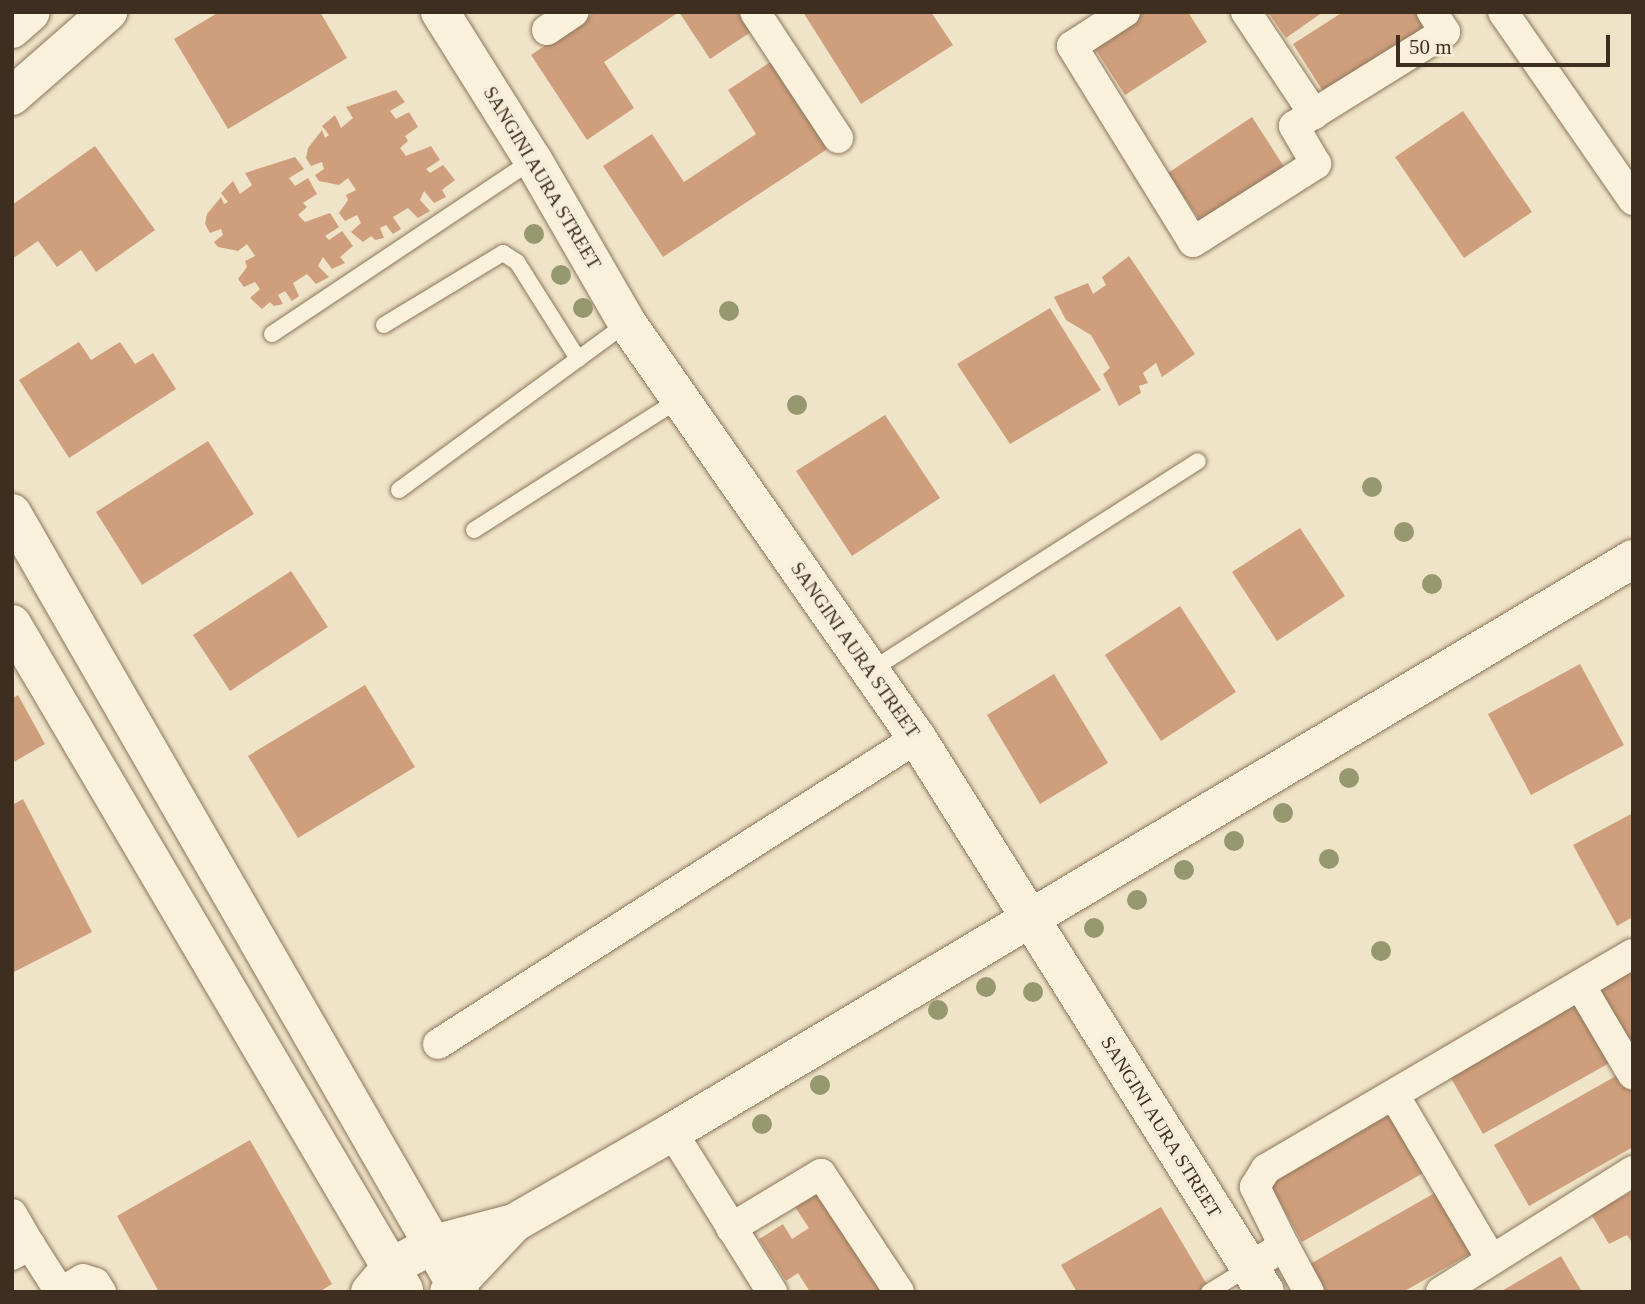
<!DOCTYPE html>
<style>
body{margin:0}
#map{position:relative;width:1645px;height:1304px;overflow:hidden;background:#f0e4c8;font-family:Georgia,serif}
div>[style]{position:absolute}
[style*='--x']{left:calc(var(--x)*1px);top:calc(var(--y)*1px);width:calc(var(--w)*1px);rotate:calc(var(--a)*1deg)}
.building>*{inset:0;background:#cf9f7d}
.roads{filter:drop-shadow(0 0 2px #8d765c) drop-shadow(0 0 2px #8d765c)}
.lane>*{height:16px;margin:-8px;padding:0 8px;transform-origin:8px;border-radius:8px;background:#faf1dc}
.street>*{height:30px;margin:-15px;padding:0 15px;transform-origin:15px;border-radius:15px;background:#faf1dc}
.secondary>*{height:38px;margin:-19px;padding:0 19px;transform-origin:19px;border-radius:19px;background:#faf1dc}
.trees>*{width:20px;height:20px;margin:-10px;border-radius:50%;background:#96986f}
span{translate:-50% -50%;white-space:nowrap;text-align:center;line-height:1.15;-webkit-text-stroke:7px #f7eed8;paint-order:stroke}
.street-label{font-size:19px;color:#3d2e20}
.frame{position:absolute;inset:0;border:14px solid #3d2e20;pointer-events:none}
.scale{position:absolute;left:1396px;top:35px;width:214px;height:32px;box-sizing:border-box;border:4px solid #3d2e20;border-top:0;padding-left:9px;font-size:21px;line-height:24px;white-space:nowrap;color:#3d2e20;-webkit-text-stroke:5px #f7eed8;paint-order:stroke}
</style>
<div id="map">
<div class="building">
<i style="clip-path:polygon(219px 12px,320px 12px,347px 58px,228px 129px,174px 39px)"></i>
<i style="clip-path:polygon(595px 12px,751px 12px,760px 26px,710px 59px,679px 12px,604px 62px,634px 108px,587px 140px,531px 55px)"></i>
<i style="clip-path:polygon(803px 12px,931px 12px,953px 45px,861px 104px)"></i>
<i style="clip-path:polygon(1140px 12px,1188px 12px,1207px 42px,1125px 95px,1092px 44px)"></i>
<i style="clip-path:polygon(1268px 12px,1323px 12px,1286px 38px)"></i>
<i style="clip-path:polygon(1343px 12px,1419px 12px,1430px 30px,1326px 96px,1293px 44px)"></i>
<i style="clip-path:polygon(778px 57px,835px 144px,663px 257px,603px 166px,652px 134px,684px 182px,756px 134px,728px 90px)"></i>
<i style="clip-path:polygon(396px 90px,405px 102px,390px 111px,396px 119px,409px 112px,418px 127px,405px 136px,408px 141px,400px 148px,406px 156px,431px 146px,440px 160px,426px 169px,430px 173px,443px 165px,455px 180px,442px 190px,446px 197px,434px 203px,424px 191px,420px 200px,430px 211px,418px 218px,408px 208px,393px 217px,401px 229px,393px 234px,386px 225px,380px 228px,384px 238px,375px 240px,371px 236px,363px 242px,351px 232px,361px 223px,357px 215px,345px 221px,339px 213px,348px 200px,346px 195px,356px 190px,348px 178px,339px 185px,319px 181px,315px 175px,324px 169px,322px 162px,311px 166px,306px 158px,308px 148px,322px 130px,325px 138px,329px 135px,322px 126px,335px 115px,341px 128px,353px 118px,346px 107px)"></i>
<i style="clip-path:polygon(1463px 111px,1532px 212px,1464px 258px,1395px 157px)"></i>
<i style="clip-path:polygon(1252px 117px,1290px 176px,1207px 231px,1168px 173px)"></i>
<i style="clip-path:polygon(95px 146px,155px 230px,96px 272px,81px 250px,57px 267px,38px 241px,12px 259px,12px 205px)"></i>
<i style="clip-path:polygon(295px 157px,304px 169px,289px 178px,295px 186px,308px 178px,317px 194px,303px 203px,307px 207px,298px 215px,305px 222px,330px 213px,339px 227px,325px 236px,329px 240px,342px 231px,353px 246px,340px 257px,345px 263px,332px 269px,323px 257px,318px 266px,329px 277px,316px 284px,307px 274px,293px 283px,299px 296px,292px 301px,285px 291px,278px 295px,283px 304px,274px 306px,270px 302px,262px 309px,250px 298px,260px 289px,255px 282px,244px 287px,238px 279px,247px 267px,245px 261px,255px 256px,247px 244px,238px 251px,218px 247px,214px 242px,223px 235px,221px 229px,210px 233px,205px 224px,207px 214px,221px 197px,224px 204px,228px 202px,221px 193px,233px 181px,240px 194px,252px 185px,245px 173px)"></i>
<i style="clip-path:polygon(1129px 256px,1195px 354px,1162px 377px,1156px 363px,1143px 373px,1148px 383px,1139px 386px,1141px 393px,1119px 406px,1103px 374px,1110px 368px,1091px 335px,1066px 320px,1054px 297px,1088px 283px,1093px 294px,1106px 285px,1102px 277px)"></i>
<i style="clip-path:polygon(1050px 308px,1101px 390px,1010px 444px,957px 364px)"></i>
<i style="clip-path:polygon(79px 342px,91px 360px,120px 342px,135px 364px,153px 353px,176px 389px,69px 458px,19px 380px)"></i>
<i style="clip-path:polygon(885px 415px,940px 498px,852px 556px,796px 471px)"></i>
<i style="clip-path:polygon(208px 441px,254px 514px,142px 585px,96px 512px)"></i>
<i style="clip-path:polygon(1300px 528px,1345px 596px,1277px 641px,1232px 572px)"></i>
<i style="clip-path:polygon(291px 571px,328px 627px,230px 691px,193px 635px)"></i>
<i style="clip-path:polygon(1180px 606px,1236px 692px,1161px 741px,1105px 655px)"></i>
<i style="clip-path:polygon(1580px 664px,1624px 745px,1531px 795px,1488px 714px)"></i>
<i style="clip-path:polygon(1054px 674px,1108px 763px,1040px 804px,987px 715px)"></i>
<i style="clip-path:polygon(365px 685px,415px 767px,298px 838px,248px 756px)"></i>
<i style="clip-path:polygon(18px 695px,45px 744px,12px 763px,12px 699px)"></i>
<i style="clip-path:polygon(23px 799px,92px 932px,12px 973px,12px 805px)"></i>
<i style="clip-path:polygon(1633px 813px,1633px 917px,1617px 926px,1573px 845px)"></i>
<i style="clip-path:polygon(1633px 964px,1633px 1044px,1630px 1046px,1596px 985px)"></i>
<i style="clip-path:polygon(1578px 999px,1613px 1061px,1483px 1134px,1448px 1073px)"></i>
<i style="clip-path:polygon(1623px 1072px,1633px 1088px,1633px 1147px,1529px 1206px,1494px 1145px)"></i>
<i style="clip-path:polygon(1397px 1107px,1432px 1168px,1302px 1242px,1268px 1181px)"></i>
<i style="clip-path:polygon(250px 1140px,332px 1284px,319px 1292px,159px 1292px,117px 1216px)"></i>
<i style="clip-path:polygon(822px 1181px,893px 1292px,810px 1292px,798px 1273px,786px 1281px,759px 1239px,783px 1224px,792px 1239px,809px 1228px,791px 1201px)"></i>
<i style="clip-path:polygon(1440px 1190px,1475px 1251px,1403px 1292px,1326px 1292px,1310px 1264px)"></i>
<i style="clip-path:polygon(1633px 1191px,1633px 1244px,1627px 1235px,1609px 1244px,1591px 1214px)"></i>
<i style="clip-path:polygon(1161px 1207px,1209px 1288px,1201px 1292px,1077px 1292px,1061px 1265px)"></i>
<i style="clip-path:polygon(1561px 1256px,1582px 1292px,1500px 1292px)"></i>
</div>
<div class="roads">
<div class="lane">
<i style="--x:384;--y:325;--w:139;--a:-31.2"></i>
<i style="--x:503;--y:253;--w:17;--a:33"></i>
<i style="--x:517;--y:262;--w:115;--a:57.8"></i>
<i style="--x:272;--y:334;--w:314;--a:-33.7"></i>
<i style="--x:399;--y:490;--w:283;--a:-36.2"></i>
<i style="--x:474;--y:530;--w:244;--a:-32.5"></i>
<i style="--x:870;--y:671;--w:389;--a:-32.6"></i>
<i style="--x:1209;--y:1292;--w:48;--a:-31.4"></i>
</div>
<div class="street">
<i style="--x:755;--y:12;--w:151;--a:56.6"></i>
<i style="--x:1125;--y:12;--w:63;--a:147.3"></i>
<i style="--x:1072;--y:46;--w:230;--a:58.3"></i>
<i style="--x:1193;--y:242;--w:146;--a:-32.4"></i>
<i style="--x:1316;--y:164;--w:44;--a:-120.1"></i>
<i style="--x:1294;--y:126;--w:178;--a:-31.9"></i>
<i style="--x:1445;--y:32;--w:24;--a:-123"></i>
<i style="--x:1246;--y:12;--w:123;--a:56.3"></i>
<i style="--x:1503;--y:12;--w:229;--a:55.3"></i>
<i style="--x:547;--y:30;--w:32;--a:-34"></i>
<i style="--x:1580;--y:985;--w:104;--a:59.5"></i>
<i style="--x:438;--y:1044;--w:568;--a:-32.57"></i>
<i style="--x:1394;--y:1095;--w:191;--a:59.4"></i>
<i style="--x:672;--y:1132;--w:189;--a:58"></i>
<i style="--x:12;--y:1214;--w:36;--a:60"></i>
<i style="--x:731;--y:1228;--w:105;--a:-31"></i>
<i style="--x:821;--y:1174;--w:141;--a:56.5"></i>
<i style="--x:1284;--y:1246;--w:52;--a:61.5"></i>
<i style="--x:12;--y:1255;--w:21;--a:-29"></i>
<i style="--x:30;--y:1245;--w:56;--a:57.4"></i>
<i style="--x:1250;--y:1267;--w:40;--a:-32"></i>
<i style="--x:1284;--y:1246;--w:66;--a:-116.2"></i>
<i style="--x:1255;--y:1187;--w:21;--a:-59"></i>
<i style="--x:1266;--y:1169;--w:425;--a:-30.4"></i>
<i style="--x:60;--y:1292;--w:26;--a:-29"></i>
<i style="--x:83;--y:1279;--w:13;--a:18"></i>
<i style="--x:95;--y:1283;--w:11;--a:56"></i>
<i style="--x:1441;--y:1292;--w:227;--a:-32.2"></i>
</div>
<div class="secondary">
<i style="--x:440;--y:12;--w:175;--a:57.9"></i>
<i style="--x:533;--y:160;--w:188;--a:60"></i>
<i style="--x:627;--y:323;--w:506;--a:55.05"></i>
<i style="--x:917;--y:738;--w:654;--a:57.86"></i>
<i style="--x:12;--y:29;--w:25;--a:-42"></i>
<i style="--x:12;--y:96;--w:128;--a:-41.2"></i>
<i style="--x:12;--y:513;--w:899;--a:60.1"></i>
<i style="--x:12;--y:624;--w:773;--a:59.52"></i>
<i style="--x:370;--y:1292;--w:33;--a:-50"></i>
<i style="--x:391;--y:1267;--w:49;--a:-28.1"></i>
<i style="--x:434;--y:1244;--w:83;--a:-14.7"></i>
<i style="--x:514;--y:1223;--w:182;--a:-29.9"></i>
<i style="--x:672;--y:1132;--w:1119;--a:-30.81"></i>
<i style="--x:449;--y:1292;--w:95;--a:-46.7"></i>
</div>
</div>
<div class="trees">
<i style="left:534px;top:234px"></i>
<i style="left:561px;top:275px"></i>
<i style="left:583px;top:308px"></i>
<i style="left:729px;top:311px"></i>
<i style="left:797px;top:405px"></i>
<i style="left:1372px;top:487px"></i>
<i style="left:1404px;top:532px"></i>
<i style="left:1432px;top:584px"></i>
<i style="left:1349px;top:778px"></i>
<i style="left:1283px;top:813px"></i>
<i style="left:1234px;top:841px"></i>
<i style="left:1329px;top:859px"></i>
<i style="left:1184px;top:870px"></i>
<i style="left:1137px;top:900px"></i>
<i style="left:1094px;top:928px"></i>
<i style="left:1381px;top:951px"></i>
<i style="left:986px;top:987px"></i>
<i style="left:1033px;top:992px"></i>
<i style="left:938px;top:1010px"></i>
<i style="left:820px;top:1085px"></i>
<i style="left:762px;top:1124px"></i>
</div>
<div class="street-label">
<span style="left:542px;top:178px;rotate:59deg">SANGINI AURA STREET</span>
<span style="left:855px;top:650px;rotate:55deg">SANGINI AURA STREET</span>
<span style="left:1161px;top:1127px;rotate:58deg">SANGINI AURA STREET</span>
</div>
<div class="frame"></div>
<div class="scale">50 m</div>
</div>
